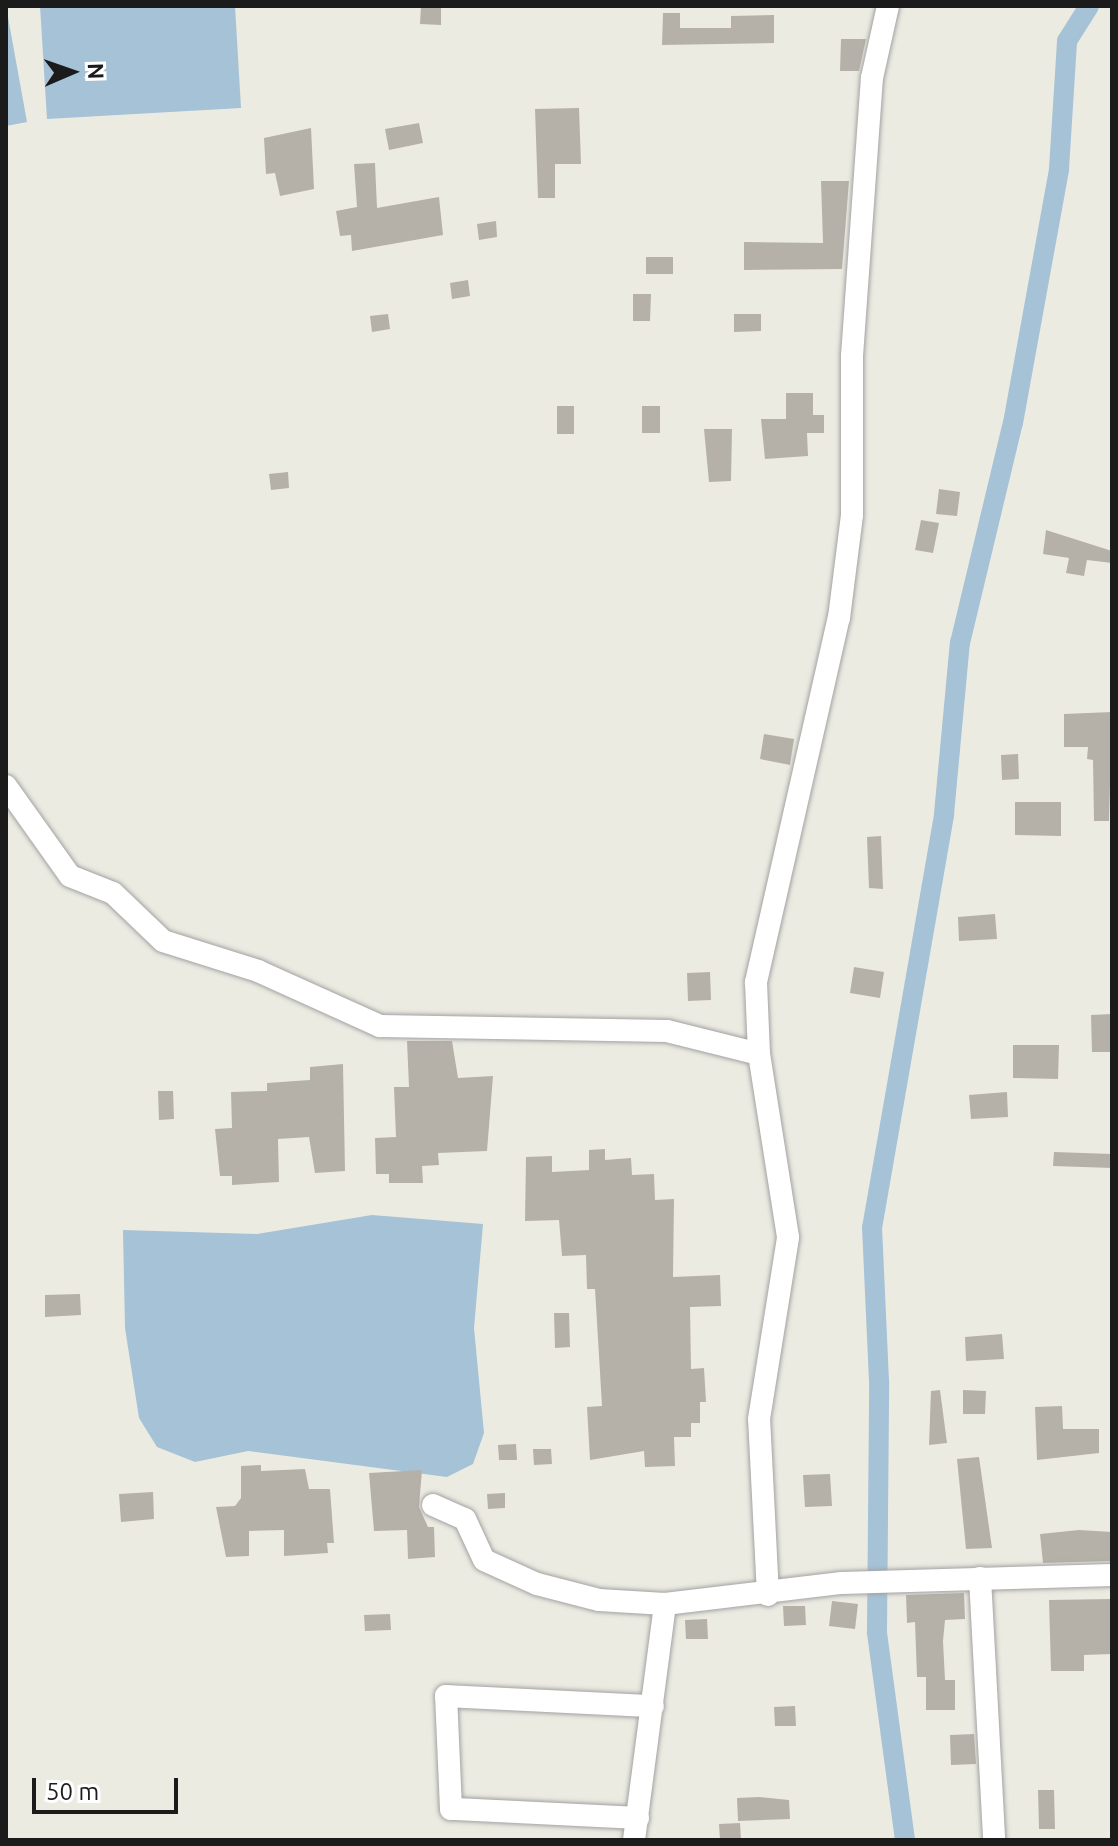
<!DOCTYPE html>
<style>
body{margin:0}
#map{position:relative;width:1118px;height:1846px;overflow:hidden;background:#ecebe2;font-family:Ubuntu,sans-serif}
div>[style]{position:absolute}
[style*='--x']{left:calc(var(--x)*1px);top:calc(var(--y)*1px);width:calc(var(--w)*1px);rotate:calc(var(--a)*1deg)}
.water>*{inset:0;background:#a6c2d6}
.canal>*{height:20px;margin:-10px;padding:0 10px;transform-origin:10px;border-radius:10px;background:#a6c2d6}
.building>*{inset:0;background:#b5b1a8}
.roads{filter:drop-shadow(0 0 2px #a2a2a2) drop-shadow(0 0 2px #a2a2a2)}
.minor>*{height:22px;margin:-11px;padding:0 11px;transform-origin:11px;border-radius:11px;background:#fff}
span{translate:-50% -50%;white-space:nowrap;text-align:center;line-height:1.15;-webkit-text-stroke:7px #fff;paint-order:stroke}
.frame{position:absolute;inset:0;border:8px solid #1b1b1b;pointer-events:none}
.north{position:absolute;left:32px;top:32px;width:80px;height:80px;-webkit-text-stroke:6px #fff;paint-order:stroke;rotate:88deg;font-size:22px;font-weight:700;line-height:32px;text-align:center;color:#1b1b1b}
.north::after{content:'';display:block;margin:auto;width:28px;height:36px;background:#1b1b1b;clip-path:polygon(50% 0,100% 100%,50% 72%,0 100%)}
.scale{position:absolute;left:32px;top:1778px;width:146px;height:36px;box-sizing:border-box;border:4px solid #1b1b1b;border-top:0;padding-left:10px;font-size:24px;line-height:28px;white-space:nowrap;color:#1b1b1b;-webkit-text-stroke:6px #fff;paint-order:stroke}
</style>
<div id="map">
<div class="water">
<i style="clip-path:polygon(6px 6px,27px 122px,6px 126px)"></i>
<i style="clip-path:polygon(40px 6px,235px 6px,241px 108px,47px 119px)"></i>
<i style="clip-path:polygon(372px 1215px,483px 1224px,474px 1328px,484px 1433px,473px 1464px,447px 1477px,248px 1451px,195px 1462px,157px 1447px,139px 1418px,125px 1328px,123px 1230px,257px 1234px)"></i>
</div>
<div class="canal">
<i style="--x:905;--y:1840;--w:210;--a:-97.7"></i>
<i style="--x:877;--y:1632;--w:251;--a:-89.5"></i>
<i style="--x:879;--y:1381;--w:153;--a:-92.6"></i>
<i style="--x:872;--y:1228;--w:420;--a:-80.1"></i>
<i style="--x:944;--y:814;--w:172;--a:-84.7"></i>
<i style="--x:960;--y:643;--w:226;--a:-76.5"></i>
<i style="--x:1013;--y:423;--w:258;--a:-79.7"></i>
<i style="--x:1059;--y:169;--w:128;--a:-86.4"></i>
<i style="--x:1067;--y:41;--w:41;--a:-57.8"></i>
</div>
<div class="building">
<i style="clip-path:polygon(421px 6px,441px 6px,441px 25px,420px 24px)"></i>
<i style="clip-path:polygon(663px 13px,680px 13px,680px 28px,731px 28px,731px 16px,774px 15px,774px 43px,662px 45px)"></i>
<i style="clip-path:polygon(841px 39px,866px 39px,859px 71px,840px 71px)"></i>
<i style="clip-path:polygon(579px 108px,581px 164px,555px 164px,555px 198px,538px 198px,535px 109px)"></i>
<i style="clip-path:polygon(419px 123px,423px 143px,389px 150px,385px 129px)"></i>
<i style="clip-path:polygon(311px 128px,314px 189px,280px 196px,275px 173px,266px 174px,264px 138px)"></i>
<i style="clip-path:polygon(375px 163px,377px 208px,439px 197px,443px 235px,352px 251px,351px 235px,340px 236px,336px 211px,357px 207px,354px 164px)"></i>
<i style="clip-path:polygon(821px 181px,849px 181px,842px 269px,744px 270px,744px 242px,823px 243px)"></i>
<i style="clip-path:polygon(496px 221px,497px 237px,479px 240px,477px 224px)"></i>
<i style="clip-path:polygon(646px 257px,673px 257px,673px 274px,646px 274px)"></i>
<i style="clip-path:polygon(468px 280px,470px 296px,452px 299px,450px 283px)"></i>
<i style="clip-path:polygon(633px 294px,651px 294px,650px 321px,633px 321px)"></i>
<i style="clip-path:polygon(388px 314px,390px 329px,372px 332px,370px 316px)"></i>
<i style="clip-path:polygon(734px 314px,761px 314px,761px 331px,734px 332px)"></i>
<i style="clip-path:polygon(786px 393px,813px 393px,813px 415px,824px 415px,824px 433px,807px 433px,808px 456px,765px 459px,761px 419px,786px 419px)"></i>
<i style="clip-path:polygon(557px 406px,574px 406px,574px 434px,557px 434px)"></i>
<i style="clip-path:polygon(642px 406px,660px 406px,660px 433px,642px 433px)"></i>
<i style="clip-path:polygon(704px 429px,732px 429px,731px 481px,709px 482px)"></i>
<i style="clip-path:polygon(288px 472px,289px 488px,271px 490px,269px 474px)"></i>
<i style="clip-path:polygon(939px 489px,960px 492px,957px 516px,936px 514px)"></i>
<i style="clip-path:polygon(921px 520px,939px 523px,933px 553px,915px 550px)"></i>
<i style="clip-path:polygon(1046px 530px,1112px 551px,1112px 563px,1087px 560px,1084px 576px,1066px 573px,1069px 558px,1043px 554px)"></i>
<i style="clip-path:polygon(1112px 712px,1109px 821px,1094px 821px,1093px 760px,1087px 759px,1088px 747px,1064px 747px,1064px 714px)"></i>
<i style="clip-path:polygon(764px 734px,794px 739px,790px 765px,760px 759px)"></i>
<i style="clip-path:polygon(1018px 754px,1019px 779px,1002px 780px,1001px 755px)"></i>
<i style="clip-path:polygon(1015px 802px,1061px 802px,1061px 836px,1015px 835px)"></i>
<i style="clip-path:polygon(881px 836px,883px 889px,869px 888px,867px 837px)"></i>
<i style="clip-path:polygon(995px 914px,997px 939px,959px 941px,958px 917px)"></i>
<i style="clip-path:polygon(854px 967px,884px 972px,880px 998px,850px 993px)"></i>
<i style="clip-path:polygon(710px 972px,711px 1000px,688px 1001px,687px 973px)"></i>
<i style="clip-path:polygon(1112px 1014px,1112px 1052px,1092px 1052px,1091px 1015px)"></i>
<i style="clip-path:polygon(407px 1041px,452px 1041px,458px 1078px,493px 1076px,487px 1151px,438px 1153px,439px 1165px,422px 1166px,423px 1183px,389px 1183px,389px 1174px,376px 1174px,375px 1138px,396px 1137px,394px 1087px,409px 1087px)"></i>
<i style="clip-path:polygon(1013px 1045px,1059px 1045px,1058px 1079px,1013px 1078px)"></i>
<i style="clip-path:polygon(343px 1064px,345px 1171px,315px 1173px,309px 1137px,278px 1139px,279px 1182px,232px 1185px,232px 1176px,220px 1176px,215px 1129px,232px 1128px,231px 1092px,267px 1091px,267px 1083px,310px 1080px,310px 1067px)"></i>
<i style="clip-path:polygon(158px 1091px,173px 1091px,174px 1119px,159px 1120px)"></i>
<i style="clip-path:polygon(1007px 1092px,1008px 1117px,971px 1119px,969px 1095px)"></i>
<i style="clip-path:polygon(605px 1149px,605px 1160px,631px 1158px,632px 1175px,654px 1174px,655px 1200px,674px 1199px,673px 1277px,720px 1275px,721px 1306px,690px 1307px,691px 1369px,704px 1368px,706px 1402px,700px 1402px,700px 1423px,691px 1423px,691px 1437px,674px 1437px,675px 1466px,645px 1467px,644px 1451px,590px 1460px,587px 1407px,602px 1406px,595px 1289px,587px 1289px,586px 1255px,562px 1256px,559px 1220px,525px 1221px,526px 1157px,552px 1156px,552px 1172px,589px 1170px,589px 1150px)"></i>
<i style="clip-path:polygon(1054px 1152px,1112px 1154px,1112px 1168px,1053px 1166px)"></i>
<i style="clip-path:polygon(80px 1294px,81px 1315px,45px 1317px,45px 1295px)"></i>
<i style="clip-path:polygon(554px 1313px,569px 1313px,570px 1347px,555px 1348px)"></i>
<i style="clip-path:polygon(1002px 1334px,1004px 1359px,966px 1361px,965px 1337px)"></i>
<i style="clip-path:polygon(940px 1390px,947px 1443px,929px 1445px,931px 1391px)"></i>
<i style="clip-path:polygon(963px 1390px,986px 1391px,985px 1414px,963px 1414px)"></i>
<i style="clip-path:polygon(1062px 1406px,1063px 1429px,1099px 1429px,1099px 1453px,1037px 1460px,1035px 1407px)"></i>
<i style="clip-path:polygon(516px 1444px,517px 1460px,499px 1460px,498px 1445px)"></i>
<i style="clip-path:polygon(533px 1449px,551px 1449px,552px 1464px,534px 1465px)"></i>
<i style="clip-path:polygon(979px 1457px,992px 1548px,966px 1549px,957px 1459px)"></i>
<i style="clip-path:polygon(261px 1465px,261px 1471px,305px 1469px,309px 1489px,330px 1489px,334px 1543px,327px 1543px,328px 1553px,284px 1556px,284px 1530px,249px 1531px,249px 1556px,226px 1557px,216px 1507px,235px 1506px,241px 1498px,241px 1466px)"></i>
<i style="clip-path:polygon(422px 1470px,419px 1507px,428px 1527px,434px 1527px,435px 1557px,408px 1559px,407px 1530px,374px 1531px,369px 1473px)"></i>
<i style="clip-path:polygon(830px 1474px,832px 1506px,805px 1507px,803px 1475px)"></i>
<i style="clip-path:polygon(153px 1492px,154px 1519px,121px 1522px,119px 1494px)"></i>
<i style="clip-path:polygon(505px 1493px,505px 1508px,488px 1509px,487px 1494px)"></i>
<i style="clip-path:polygon(1079px 1530px,1112px 1532px,1112px 1561px,1043px 1563px,1040px 1534px)"></i>
<i style="clip-path:polygon(964px 1593px,965px 1619px,945px 1620px,943px 1641px,945px 1680px,955px 1680px,955px 1710px,926px 1710px,926px 1677px,917px 1677px,915px 1622px,907px 1623px,906px 1595px)"></i>
<i style="clip-path:polygon(1112px 1599px,1112px 1654px,1084px 1655px,1084px 1671px,1051px 1671px,1049px 1600px)"></i>
<i style="clip-path:polygon(832px 1601px,858px 1604px,855px 1629px,829px 1626px)"></i>
<i style="clip-path:polygon(783px 1606px,805px 1606px,806px 1625px,784px 1626px)"></i>
<i style="clip-path:polygon(390px 1614px,391px 1630px,365px 1631px,364px 1615px)"></i>
<i style="clip-path:polygon(707px 1619px,708px 1639px,686px 1639px,685px 1620px)"></i>
<i style="clip-path:polygon(795px 1706px,796px 1726px,775px 1726px,774px 1707px)"></i>
<i style="clip-path:polygon(974px 1734px,976px 1764px,951px 1765px,950px 1735px)"></i>
<i style="clip-path:polygon(1038px 1790px,1054px 1790px,1055px 1829px,1039px 1829px)"></i>
<i style="clip-path:polygon(759px 1797px,789px 1800px,790px 1819px,738px 1821px,737px 1798px)"></i>
<i style="clip-path:polygon(740px 1823px,741px 1840px,720px 1840px,719px 1824px)"></i>
</div>
<div class="roads">
<div class="minor">
<i style="--x:6;--y:786;--w:110;--a:54.6"></i>
<i style="--x:70;--y:876;--w:46;--a:21.6"></i>
<i style="--x:113;--y:893;--w:69;--a:43.8"></i>
<i style="--x:163;--y:941;--w:100;--a:17.5"></i>
<i style="--x:258;--y:971;--w:134;--a:24.3"></i>
<i style="--x:380;--y:1026;--w:287;--a:1"></i>
<i style="--x:667;--y:1031;--w:95;--a:14"></i>
<i style="--x:433;--y:1505;--w:35;--a:24"></i>
<i style="--x:465;--y:1519;--w:45;--a:65.1"></i>
<i style="--x:484;--y:1560;--w:58;--a:24.4"></i>
<i style="--x:537;--y:1584;--w:64;--a:14.5"></i>
<i style="--x:599;--y:1600;--w:66;--a:3.5"></i>
<i style="--x:980;--y:1578;--w:262;--a:86.9"></i>
<i style="--x:768;--y:1595;--w:176;--a:-92.9"></i>
<i style="--x:759;--y:1419;--w:184;--a:-80.9"></i>
<i style="--x:788;--y:1237;--w:185;--a:-99"></i>
<i style="--x:759;--y:1054;--w:72;--a:-92.4"></i>
<i style="--x:756;--y:982;--w:373;--a:-77.2"></i>
<i style="--x:839;--y:618;--w:104;--a:-82.8"></i>
<i style="--x:852;--y:515;--w:159;--a:-90"></i>
<i style="--x:852;--y:356;--w:279;--a:-85.9"></i>
<i style="--x:872;--y:78;--w:74;--a:-77.5"></i>
<i style="--x:638;--y:1818;--w:187;--a:-177.2"></i>
<i style="--x:451;--y:1809;--w:113;--a:-92.5"></i>
<i style="--x:446;--y:1696;--w:207;--a:2.8"></i>
<i style="--x:634;--y:1840;--w:238;--a:-82.5"></i>
<i style="--x:665;--y:1604;--w:178;--a:-6.8"></i>
<i style="--x:842;--y:1583;--w:270;--a:-1.7"></i>
</div>
</div>
<div class="frame"></div>
<div class="north">N</div>
<div class="scale">50 m</div>
</div>
